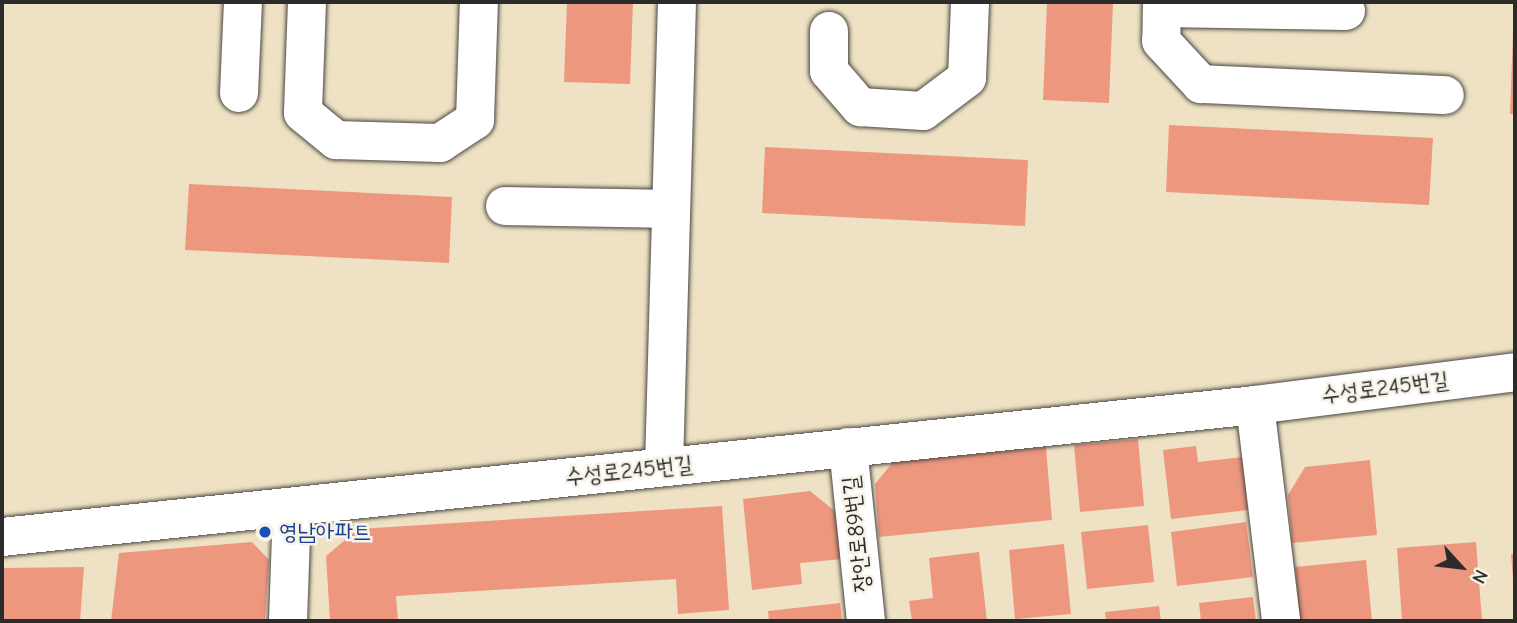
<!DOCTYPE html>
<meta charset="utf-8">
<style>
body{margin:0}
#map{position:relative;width:1517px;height:623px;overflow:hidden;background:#efe2c4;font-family:"Comic Neue","Poor Story",sans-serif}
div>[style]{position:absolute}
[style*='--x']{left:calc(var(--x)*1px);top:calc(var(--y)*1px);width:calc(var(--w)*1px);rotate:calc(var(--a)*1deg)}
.building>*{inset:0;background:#ed977f}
.roads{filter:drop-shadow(0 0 2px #484642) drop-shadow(0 0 2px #484642)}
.minor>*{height:38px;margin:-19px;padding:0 19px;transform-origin:19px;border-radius:19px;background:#fff}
.dots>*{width:19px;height:19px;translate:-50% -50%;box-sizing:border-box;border:4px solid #f7f3e8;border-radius:50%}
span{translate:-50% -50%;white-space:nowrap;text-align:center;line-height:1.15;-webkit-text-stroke:5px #f7f3e8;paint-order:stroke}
.street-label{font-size:23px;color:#2b2b2b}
.transit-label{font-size:23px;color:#164399}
.left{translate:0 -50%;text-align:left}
.frame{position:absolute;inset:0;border:4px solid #2b2b2b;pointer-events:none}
.north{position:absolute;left:1426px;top:532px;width:70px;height:70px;-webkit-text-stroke:5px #f7f3e8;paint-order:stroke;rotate:117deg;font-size:19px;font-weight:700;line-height:28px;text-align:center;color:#2b2b2b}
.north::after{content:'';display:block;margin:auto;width:24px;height:32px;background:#2b2b2b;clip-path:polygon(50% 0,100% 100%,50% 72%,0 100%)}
</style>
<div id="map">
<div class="building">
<i style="clip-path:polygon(567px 2px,633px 2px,630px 84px,564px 82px)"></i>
<i style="clip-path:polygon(1047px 2px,1113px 2px,1109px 103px,1043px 100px)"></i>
<i style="clip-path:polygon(1513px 33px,1515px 33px,1515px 114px,1510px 114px)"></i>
<i style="clip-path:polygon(1169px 125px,1433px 138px,1429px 205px,1166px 192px)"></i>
<i style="clip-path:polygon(765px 147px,1028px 160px,1025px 226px,762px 213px)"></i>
<i style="clip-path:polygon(189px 184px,452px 197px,449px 263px,185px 250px)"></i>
<i style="clip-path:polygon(1138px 439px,1144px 506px,1080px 512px,1074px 445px)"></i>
<i style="clip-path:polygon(1196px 446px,1198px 462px,1243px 457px,1248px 510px,1171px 519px,1163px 450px)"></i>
<i style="clip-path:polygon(1046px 447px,1052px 520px,879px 537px,875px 484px,893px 462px)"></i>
<i style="clip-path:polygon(1370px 460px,1377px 535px,1292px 543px,1288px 495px,1305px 467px)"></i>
<i style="clip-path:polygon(810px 491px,836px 512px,842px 559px,800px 563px,802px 584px,752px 590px,743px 499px)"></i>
<i style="clip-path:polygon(722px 506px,729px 610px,678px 614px,676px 579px,396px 596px,398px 621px,330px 621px,326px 556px,358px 529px)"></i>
<i style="clip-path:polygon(1246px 522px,1253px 577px,1177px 586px,1171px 532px)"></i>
<i style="clip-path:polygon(1148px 525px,1154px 582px,1087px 589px,1081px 532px)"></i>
<i style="clip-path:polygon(252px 542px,269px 560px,265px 621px,111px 621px,119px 553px)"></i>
<i style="clip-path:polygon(1476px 542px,1482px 621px,1402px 621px,1397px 548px)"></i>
<i style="clip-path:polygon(1064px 544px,1071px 614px,1015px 619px,1009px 550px)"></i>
<i style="clip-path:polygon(979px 552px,987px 621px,912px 621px,909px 601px,933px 598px,929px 558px)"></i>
<i style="clip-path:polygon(1511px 554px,1515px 554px,1515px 579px,1513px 579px)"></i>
<i style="clip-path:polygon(1366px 560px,1372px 621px,1300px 621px,1295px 567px)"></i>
<i style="clip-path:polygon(84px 567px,80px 621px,2px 621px,2px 568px)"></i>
<i style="clip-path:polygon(1253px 597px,1256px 621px,1201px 621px,1199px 603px)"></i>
<i style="clip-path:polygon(840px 603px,842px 621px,769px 621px,768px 611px)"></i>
<i style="clip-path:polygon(1159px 606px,1161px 621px,1106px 621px,1105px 612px)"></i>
</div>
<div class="roads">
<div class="minor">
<i style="--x:307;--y:2;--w:111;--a:92.1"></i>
<i style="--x:303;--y:113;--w:43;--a:39.3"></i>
<i style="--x:336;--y:140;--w:104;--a:1.7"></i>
<i style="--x:440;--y:143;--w:42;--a:-33.3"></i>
<i style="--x:475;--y:120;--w:118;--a:-88.1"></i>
<i style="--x:1162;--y:2;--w:39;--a:91"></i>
<i style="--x:1161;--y:41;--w:59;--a:47.1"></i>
<i style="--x:1201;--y:84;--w:244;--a:2.6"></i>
<i style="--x:1162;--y:8;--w:184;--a:0.9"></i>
<i style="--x:829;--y:31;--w:40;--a:90"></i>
<i style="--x:829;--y:71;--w:48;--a:49.3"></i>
<i style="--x:860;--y:107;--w:63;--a:3.6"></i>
<i style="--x:923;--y:111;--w:55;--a:-36.9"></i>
<i style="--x:967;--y:78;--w:76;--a:-87.7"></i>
<i style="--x:239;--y:93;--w:91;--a:-87.5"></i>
<i style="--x:505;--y:206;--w:166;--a:1"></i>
<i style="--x:1255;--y:405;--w:218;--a:83.1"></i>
<i style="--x:848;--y:447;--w:175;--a:84.1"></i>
<i style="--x:664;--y:467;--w:465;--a:-88.4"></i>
<i style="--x:2;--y:537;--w:1260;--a:-6.01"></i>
<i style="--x:1255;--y:405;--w:262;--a:-7.2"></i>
<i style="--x:288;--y:621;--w:114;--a:-88"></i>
</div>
</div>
<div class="dots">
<i style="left:265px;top:532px;background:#1a4fb4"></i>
</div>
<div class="street-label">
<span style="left:1385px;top:388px;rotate:-7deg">수성로245번길</span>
<span style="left:629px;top:471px;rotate:-6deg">수성로245번길</span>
<span style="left:857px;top:534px;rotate:-96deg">장안로89번길</span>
</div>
<div class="transit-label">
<span class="left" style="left:279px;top:532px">영남아파트</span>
</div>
<div class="frame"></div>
<div class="north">N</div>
</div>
